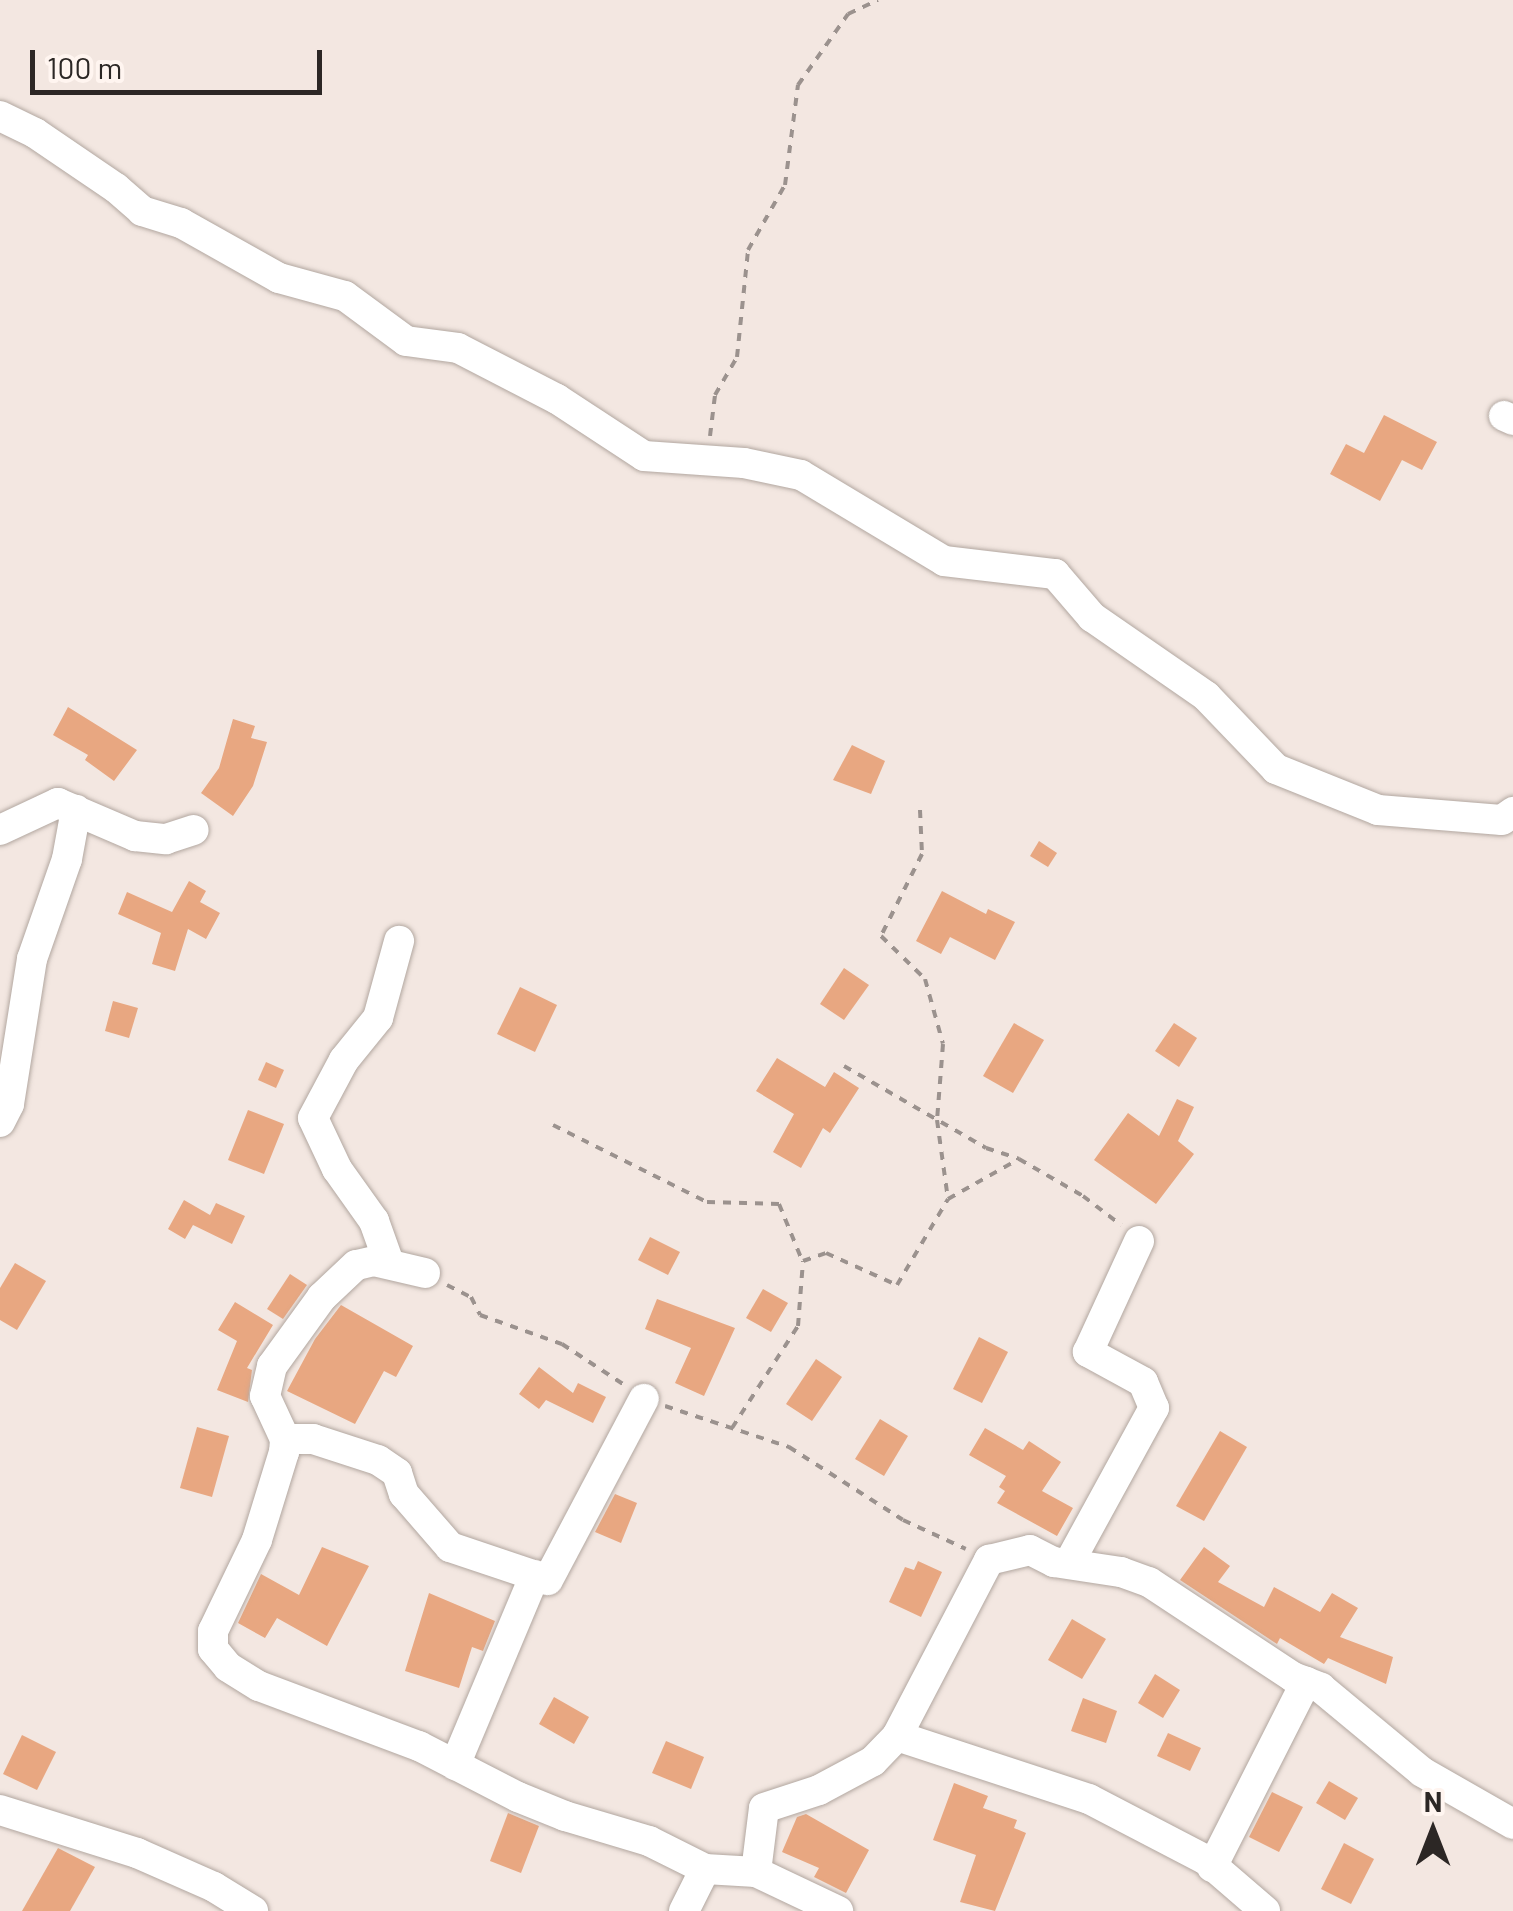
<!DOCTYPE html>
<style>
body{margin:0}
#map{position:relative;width:1513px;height:1911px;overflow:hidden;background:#f3e7e1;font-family:Barlow,sans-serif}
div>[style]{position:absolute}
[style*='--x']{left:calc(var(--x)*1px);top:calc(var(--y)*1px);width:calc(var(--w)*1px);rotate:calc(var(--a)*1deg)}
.building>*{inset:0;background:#e8a781}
.path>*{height:4px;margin-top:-2px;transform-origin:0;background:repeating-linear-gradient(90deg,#9b928e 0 8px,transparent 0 16px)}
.roads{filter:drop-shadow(0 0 2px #b2a7a0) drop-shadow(0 0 2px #b2a7a0)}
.minor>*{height:30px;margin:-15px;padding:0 15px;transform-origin:15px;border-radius:15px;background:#fff}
span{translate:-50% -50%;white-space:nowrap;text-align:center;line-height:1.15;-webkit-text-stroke:8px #fff5f0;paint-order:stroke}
.north{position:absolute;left:1383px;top:1781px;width:100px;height:100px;-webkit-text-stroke:8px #fff5f0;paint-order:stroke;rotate:0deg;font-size:28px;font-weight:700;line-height:40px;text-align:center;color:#2c2725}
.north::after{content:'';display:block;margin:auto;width:35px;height:45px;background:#2c2725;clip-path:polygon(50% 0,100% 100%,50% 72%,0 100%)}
.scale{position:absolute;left:30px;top:50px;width:292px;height:45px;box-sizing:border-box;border:5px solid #2c2725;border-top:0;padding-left:12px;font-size:30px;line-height:35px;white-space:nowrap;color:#2c2725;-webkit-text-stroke:8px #fff5f0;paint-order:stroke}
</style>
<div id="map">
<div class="building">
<i style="clip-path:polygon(1384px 415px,1437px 442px,1422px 470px,1402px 460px,1380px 501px,1330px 474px,1346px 444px,1364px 453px)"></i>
<i style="clip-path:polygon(68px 707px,137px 750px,114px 781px,85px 760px,88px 755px,53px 735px)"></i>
<i style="clip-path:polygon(233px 719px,255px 726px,251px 738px,267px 742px,253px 786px,233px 816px,201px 793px,219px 768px)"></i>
<i style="clip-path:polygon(852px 745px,885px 761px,871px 794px,833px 780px)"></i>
<i style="clip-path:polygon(1039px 841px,1057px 853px,1048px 867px,1030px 856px)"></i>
<i style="clip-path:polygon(189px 881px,206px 891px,200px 902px,220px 913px,206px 939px,188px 929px,175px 971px,152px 964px,161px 933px,118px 914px,127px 892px,172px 912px)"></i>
<i style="clip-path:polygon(942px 891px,986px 914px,988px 909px,1015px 922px,995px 960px,950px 937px,941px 954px,916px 941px)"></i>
<i style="clip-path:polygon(844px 968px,869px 985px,844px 1020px,820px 1004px)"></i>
<i style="clip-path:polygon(520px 987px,557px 1005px,535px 1052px,497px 1034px)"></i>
<i style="clip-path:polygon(113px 1001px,138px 1008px,129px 1038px,105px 1031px)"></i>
<i style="clip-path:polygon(1014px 1023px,1044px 1040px,1013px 1093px,983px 1076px)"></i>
<i style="clip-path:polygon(1174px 1023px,1197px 1038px,1179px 1067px,1155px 1051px)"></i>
<i style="clip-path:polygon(777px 1058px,825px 1087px,834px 1072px,859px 1088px,830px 1133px,823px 1128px,801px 1168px,773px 1152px,794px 1114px,756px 1091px)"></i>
<i style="clip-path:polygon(266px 1062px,284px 1070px,276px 1088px,258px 1080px)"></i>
<i style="clip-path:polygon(1177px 1099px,1194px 1107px,1178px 1141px,1194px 1154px,1156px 1204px,1094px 1160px,1128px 1113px,1159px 1136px)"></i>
<i style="clip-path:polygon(248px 1110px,284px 1124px,264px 1174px,228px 1160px)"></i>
<i style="clip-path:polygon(184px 1200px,210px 1215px,216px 1203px,245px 1216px,232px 1244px,193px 1225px,185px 1239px,168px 1229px)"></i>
<i style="clip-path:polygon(650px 1237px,680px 1252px,668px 1275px,638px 1260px)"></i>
<i style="clip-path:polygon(15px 1263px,46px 1281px,17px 1330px,0 1320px,0 1288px)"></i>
<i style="clip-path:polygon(290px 1274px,307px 1285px,283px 1319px,267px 1309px)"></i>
<i style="clip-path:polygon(763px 1289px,788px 1303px,771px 1332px,746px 1318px)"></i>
<i style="clip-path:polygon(657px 1299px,735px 1328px,704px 1396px,675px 1383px,691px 1348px,645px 1329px)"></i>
<i style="clip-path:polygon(235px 1302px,273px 1325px,247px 1368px,252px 1370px,248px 1402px,217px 1390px,237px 1341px,218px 1330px)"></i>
<i style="clip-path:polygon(341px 1305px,413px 1346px,396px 1377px,384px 1371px,355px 1424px,287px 1391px,315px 1339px)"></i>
<i style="clip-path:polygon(979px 1337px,1008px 1352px,982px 1403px,953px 1389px)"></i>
<i style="clip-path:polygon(816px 1359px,842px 1377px,812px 1421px,786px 1404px)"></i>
<i style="clip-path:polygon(539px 1367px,573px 1393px,578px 1383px,606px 1397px,593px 1423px,546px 1400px,539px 1409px,519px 1394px)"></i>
<i style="clip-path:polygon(880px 1419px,908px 1436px,884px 1476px,855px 1459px)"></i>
<i style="clip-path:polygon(197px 1427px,229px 1436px,212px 1497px,180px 1488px)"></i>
<i style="clip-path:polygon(985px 1428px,1023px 1450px,1029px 1441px,1061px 1462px,1042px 1491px,1073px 1508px,1057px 1536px,997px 1503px,1005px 1491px,999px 1487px,1006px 1476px,969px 1455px)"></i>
<i style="clip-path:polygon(1220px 1431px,1247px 1447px,1204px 1521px,1176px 1506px)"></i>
<i style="clip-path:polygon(615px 1494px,637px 1503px,621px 1543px,595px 1532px)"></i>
<i style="clip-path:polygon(322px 1547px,369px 1566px,327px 1646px,277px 1618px,265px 1638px,238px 1623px,261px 1574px,299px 1595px)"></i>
<i style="clip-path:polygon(1204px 1547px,1230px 1566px,1218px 1582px,1264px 1607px,1274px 1587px,1320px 1612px,1332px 1593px,1358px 1608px,1340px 1637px,1393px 1657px,1386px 1684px,1328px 1658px,1324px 1664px,1280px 1638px,1277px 1644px,1180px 1580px)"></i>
<i style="clip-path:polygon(918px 1561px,942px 1572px,921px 1617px,889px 1602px,905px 1567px,914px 1570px)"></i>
<i style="clip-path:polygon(429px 1593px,495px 1621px,483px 1651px,472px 1647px,459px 1688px,405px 1671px)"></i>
<i style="clip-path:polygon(1072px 1619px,1106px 1639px,1082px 1679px,1048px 1660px)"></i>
<i style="clip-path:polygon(1155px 1674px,1180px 1690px,1163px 1718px,1138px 1703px)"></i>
<i style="clip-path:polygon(554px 1697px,589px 1717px,574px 1744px,539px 1724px)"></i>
<i style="clip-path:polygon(1083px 1698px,1117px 1711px,1106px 1743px,1071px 1731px)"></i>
<i style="clip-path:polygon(1168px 1733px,1201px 1748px,1190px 1771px,1157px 1756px)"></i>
<i style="clip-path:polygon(22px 1735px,56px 1752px,37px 1790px,3px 1774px)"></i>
<i style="clip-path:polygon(666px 1741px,704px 1757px,691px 1789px,652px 1773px)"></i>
<i style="clip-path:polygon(1329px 1781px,1358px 1798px,1345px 1820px,1316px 1803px)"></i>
<i style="clip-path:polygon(954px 1783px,988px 1796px,983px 1808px,1017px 1820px,1014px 1828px,1026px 1833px,995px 1911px,960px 1902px,976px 1855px,933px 1840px)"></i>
<i style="clip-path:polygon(1272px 1792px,1303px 1807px,1279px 1852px,1249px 1837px)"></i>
<i style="clip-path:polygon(508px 1813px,539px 1826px,521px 1873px,490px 1861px)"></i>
<i style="clip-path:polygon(806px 1814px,869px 1850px,846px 1893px,814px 1877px,819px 1868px,782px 1852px,797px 1817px)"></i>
<i style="clip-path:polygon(1344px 1843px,1374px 1859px,1351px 1904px,1321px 1889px)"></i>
<i style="clip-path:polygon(58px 1848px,95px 1867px,70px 1911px,22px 1911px)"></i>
</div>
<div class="path">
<i style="--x:710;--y:436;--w:41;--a:-83"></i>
<i style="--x:715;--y:395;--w:44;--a:-59.9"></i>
<i style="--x:737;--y:357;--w:108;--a:-84.1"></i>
<i style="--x:748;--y:250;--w:75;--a:-60.4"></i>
<i style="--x:785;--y:185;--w:101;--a:-82.6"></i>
<i style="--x:798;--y:85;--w:87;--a:-54.8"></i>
<i style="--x:848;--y:14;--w:33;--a:-25"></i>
<i style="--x:920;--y:810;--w:44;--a:87.4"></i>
<i style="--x:922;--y:854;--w:92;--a:116.6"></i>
<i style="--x:881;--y:936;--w:62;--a:44.3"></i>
<i style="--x:925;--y:979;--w:67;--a:74.5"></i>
<i style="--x:943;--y:1044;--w:76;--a:94.5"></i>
<i style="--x:937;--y:1120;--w:80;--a:82.1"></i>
<i style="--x:844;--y:1066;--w:164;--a:30"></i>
<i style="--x:986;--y:1148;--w:35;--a:18"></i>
<i style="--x:1019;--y:1159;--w:74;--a:30"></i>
<i style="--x:1083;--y:1196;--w:48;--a:37.3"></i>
<i style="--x:553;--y:1125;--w:172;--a:26.6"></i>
<i style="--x:707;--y:1202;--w:72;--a:1.6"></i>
<i style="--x:779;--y:1204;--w:61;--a:67.7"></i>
<i style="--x:447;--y:1285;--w:27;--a:27"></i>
<i style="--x:471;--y:1297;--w:20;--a:63"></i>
<i style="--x:480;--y:1315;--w:87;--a:19.5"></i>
<i style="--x:562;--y:1344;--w:77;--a:33.3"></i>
<i style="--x:665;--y:1406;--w:131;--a:18.3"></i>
<i style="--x:789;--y:1447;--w:135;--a:32.6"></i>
<i style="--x:903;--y:1520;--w:69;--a:24.7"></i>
<i style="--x:732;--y:1428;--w:121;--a:-57.1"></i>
<i style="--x:798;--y:1326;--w:65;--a:-85.6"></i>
<i style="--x:803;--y:1261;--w:24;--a:-19"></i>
<i style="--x:826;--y:1253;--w:78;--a:24.3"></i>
<i style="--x:897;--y:1285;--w:100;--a:-59.3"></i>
<i style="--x:948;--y:1199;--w:81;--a:-29.4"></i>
</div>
<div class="roads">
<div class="minor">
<i style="--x:0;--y:116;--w:39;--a:26"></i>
<i style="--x:35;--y:133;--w:98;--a:34.2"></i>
<i style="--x:116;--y:188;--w:35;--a:41"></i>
<i style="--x:142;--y:211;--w:41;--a:17.1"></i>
<i style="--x:181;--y:223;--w:112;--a:29.3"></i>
<i style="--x:279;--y:278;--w:68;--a:15.3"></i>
<i style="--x:345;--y:296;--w:76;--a:36.4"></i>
<i style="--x:406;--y:341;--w:52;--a:7.7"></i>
<i style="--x:458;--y:348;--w:111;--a:27.3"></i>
<i style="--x:557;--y:399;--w:104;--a:33.2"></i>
<i style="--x:644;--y:456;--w:100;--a:4"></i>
<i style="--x:744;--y:463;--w:58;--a:11.9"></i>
<i style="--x:801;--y:475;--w:167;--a:31"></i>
<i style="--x:944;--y:561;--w:112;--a:6.7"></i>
<i style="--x:1055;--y:574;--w:57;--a:49.3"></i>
<i style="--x:1092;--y:617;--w:139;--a:34.7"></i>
<i style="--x:1206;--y:696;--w:101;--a:46.2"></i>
<i style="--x:1276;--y:769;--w:110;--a:21.9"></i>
<i style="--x:1378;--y:810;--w:124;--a:4.6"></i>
<i style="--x:1502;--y:820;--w:14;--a:-36"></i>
<i style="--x:1504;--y:416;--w:10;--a:24"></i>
<i style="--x:0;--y:830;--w:64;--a:-25"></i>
<i style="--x:58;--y:803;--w:84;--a:23.2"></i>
<i style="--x:135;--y:836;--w:31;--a:6"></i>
<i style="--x:166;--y:839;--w:29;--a:-18"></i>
<i style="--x:0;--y:1122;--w:20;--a:-63"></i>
<i style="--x:9;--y:1104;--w:147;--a:-81"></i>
<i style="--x:32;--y:959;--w:106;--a:-70.7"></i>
<i style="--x:67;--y:859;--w:50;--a:-79.6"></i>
<i style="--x:389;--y:1263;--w:45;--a:-109.7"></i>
<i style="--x:374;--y:1221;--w:64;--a:-125.4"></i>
<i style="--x:337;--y:1169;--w:56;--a:-115.2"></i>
<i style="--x:313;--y:1118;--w:66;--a:-61.9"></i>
<i style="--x:344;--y:1060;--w:54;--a:-51"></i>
<i style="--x:378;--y:1018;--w:80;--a:-74.7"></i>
<i style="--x:425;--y:1273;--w:52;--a:-166.8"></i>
<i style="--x:374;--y:1261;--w:18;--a:167"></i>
<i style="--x:356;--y:1265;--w:47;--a:136.7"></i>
<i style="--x:322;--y:1297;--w:85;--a:125.9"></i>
<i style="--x:272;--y:1366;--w:31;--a:103"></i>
<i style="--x:265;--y:1396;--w:47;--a:65.1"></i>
<i style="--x:285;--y:1439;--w:13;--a:94"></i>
<i style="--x:284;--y:1452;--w:92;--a:107.1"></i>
<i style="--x:257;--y:1540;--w:101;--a:115.8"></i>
<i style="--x:213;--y:1631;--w:18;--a:90"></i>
<i style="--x:213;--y:1649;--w:23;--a:50"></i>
<i style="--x:228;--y:1667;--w:36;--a:32"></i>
<i style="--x:259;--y:1686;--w:171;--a:20.6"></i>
<i style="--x:419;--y:1746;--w:111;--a:27.3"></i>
<i style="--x:518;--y:1797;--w:51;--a:22"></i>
<i style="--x:565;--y:1816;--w:88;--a:16.6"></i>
<i style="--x:649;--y:1841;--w:63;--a:26.6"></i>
<i style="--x:705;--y:1869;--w:51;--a:3.4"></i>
<i style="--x:756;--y:1872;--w:91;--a:25.4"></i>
<i style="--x:285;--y:1439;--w:28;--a:0"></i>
<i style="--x:313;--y:1439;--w:68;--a:17.9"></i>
<i style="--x:378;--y:1460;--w:23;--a:34"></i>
<i style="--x:397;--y:1473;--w:22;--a:72"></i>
<i style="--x:404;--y:1494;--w:70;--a:49"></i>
<i style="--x:450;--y:1547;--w:103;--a:18.6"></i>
<i style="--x:548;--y:1580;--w:205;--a:-62.1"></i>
<i style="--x:1069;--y:1563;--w:177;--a:-61.3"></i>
<i style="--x:1154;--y:1408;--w:28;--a:-113"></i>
<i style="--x:1143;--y:1382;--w:63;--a:-151.4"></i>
<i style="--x:1088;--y:1352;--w:122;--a:-65.3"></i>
<i style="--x:897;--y:1736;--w:202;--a:18.2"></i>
<i style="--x:1089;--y:1799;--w:132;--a:27.5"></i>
<i style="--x:1206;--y:1860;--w:78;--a:40.8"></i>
<i style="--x:455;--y:1765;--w:206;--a:-67.2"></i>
<i style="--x:0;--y:1810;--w:144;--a:17.4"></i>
<i style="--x:137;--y:1853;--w:84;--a:23.8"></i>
<i style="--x:214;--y:1887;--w:46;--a:31.6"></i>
<i style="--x:1212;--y:1867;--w:208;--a:-63.1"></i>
<i style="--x:756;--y:1872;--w:64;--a:-82.9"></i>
<i style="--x:764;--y:1808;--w:58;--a:-18.1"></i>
<i style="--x:819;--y:1790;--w:61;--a:-28.2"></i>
<i style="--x:873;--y:1761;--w:35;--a:-46"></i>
<i style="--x:897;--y:1736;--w:199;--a:-62.4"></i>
<i style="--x:989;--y:1560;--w:42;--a:-13.7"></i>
<i style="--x:1030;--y:1550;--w:27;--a:27"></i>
<i style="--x:1054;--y:1562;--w:68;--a:8.5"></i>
<i style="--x:1121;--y:1572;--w:30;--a:20"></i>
<i style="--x:1149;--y:1582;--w:173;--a:33.4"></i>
<i style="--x:1293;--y:1677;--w:30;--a:21"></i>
<i style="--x:1321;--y:1688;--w:131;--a:39.7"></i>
<i style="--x:1422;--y:1772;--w:105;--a:29.7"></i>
<i style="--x:684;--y:1911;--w:47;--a:-63.4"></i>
</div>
</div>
<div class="north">N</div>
<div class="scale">100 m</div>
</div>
